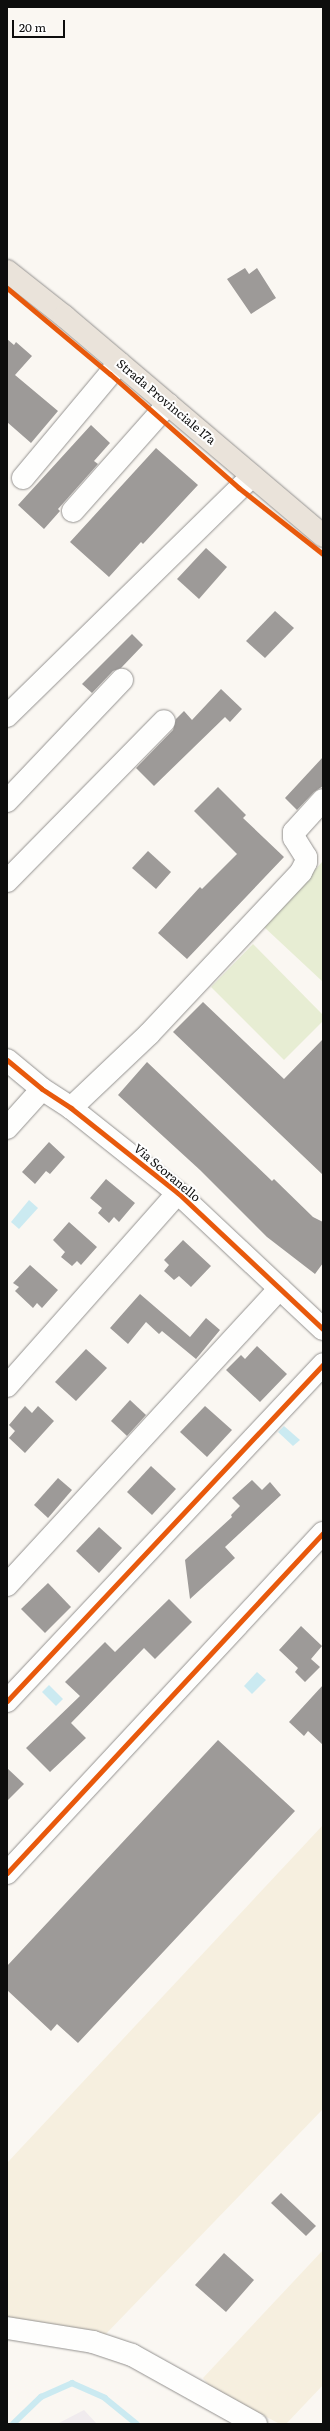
<!DOCTYPE html>
<style>
body{margin:0}
#map{position:relative;width:330px;height:2431px;overflow:hidden;background:#faf7f2;font-family:Literata,serif}
div>[style]{position:absolute}
[style*='--x']{left:calc(var(--x)*1px);top:calc(var(--y)*1px);width:calc(var(--w)*1px);rotate:calc(var(--a)*1deg)}
.industrial>*{inset:0;background:#f0ebee}
.farmland>*{inset:0;background:#f6efdf}
.green>*{inset:0;background:#e7edd3}
.water>*{inset:0;background:#cbeaf1}
.stream>*{height:5.5px;margin:-2.75px;padding:0 2.75px;transform-origin:2.75px;border-radius:2.75px;background:#cbeaf1}
.building>*{inset:0;background:#9d9a98}
.roads{filter:drop-shadow(0 0 1px #949290) drop-shadow(0 0 1px #949290)}
.minor>*{height:22px;margin:-11px;padding:0 11px;transform-origin:11px;border-radius:11px;background:#fefefd}
.major>*{height:22px;margin:-11px;padding:0 11px;transform-origin:11px;border-radius:11px;background:#eae3da}
.cycleway>*{height:5px;margin:-2.5px;padding:0 2.5px;transform-origin:2.5px;border-radius:2.5px;background:#e8590c}
span{translate:-50% -50%;white-space:nowrap;text-align:center;line-height:1.15;-webkit-text-stroke:4px #fff;paint-order:stroke}
.street-label{font-size:12px;color:#0d0d0d}
.frame{position:absolute;inset:0;border:8px solid #0d0d0d;pointer-events:none}
.scale{position:absolute;left:12px;top:20px;width:53px;height:18px;box-sizing:border-box;border:2px solid #0d0d0d;border-top:0;padding-left:5px;font-size:12px;line-height:14px;white-space:nowrap;color:#0d0d0d;-webkit-text-stroke:3px #fff;paint-order:stroke}
</style>
<div id="map">
<div class="industrial">
<i style="clip-path:polygon(84px 2410px,97px 2424px,57px 2424px)"></i>
</div>
<div class="farmland">
<i style="clip-path:polygon(323px 1825px,323px 2109px,101px 2339px,7px 2320px,7px 2163px)"></i>
<i style="clip-path:polygon(323px 2250px,323px 2385px,286px 2424px,280px 2424px,212px 2389px,203px 2378px)"></i>
</div>
<div class="green">
<i style="clip-path:polygon(323px 861px,323px 982px,263px 926px)"></i>
<i style="clip-path:polygon(253px 944px,323px 1015px,323px 1021px,284px 1060px,211px 987px)"></i>
</div>
<div class="water">
<i style="clip-path:polygon(29px 1200px,38px 1208px,19px 1229px,11px 1222px)"></i>
<i style="clip-path:polygon(284px 1426px,300px 1440px,293px 1446px,278px 1432px)"></i>
<i style="clip-path:polygon(257px 1672px,266px 1680px,252px 1694px,244px 1686px)"></i>
<i style="clip-path:polygon(49px 1685px,63px 1699px,56px 1706px,42px 1692px)"></i>
</div>
<div class="stream">
<i style="--x:13;--y:2424;--w:39;--a:-44"></i>
<i style="--x:41;--y:2397;--w:34;--a:-24"></i>
<i style="--x:72;--y:2383;--w:36;--a:24"></i>
<i style="--x:105;--y:2398;--w:41;--a:39.1"></i>
</div>
<div class="building">
<i style="clip-path:polygon(245px 268px,249px 274px,257px 268px,276px 298px,251px 314px,227px 279px)"></i>
<i style="clip-path:polygon(7px 339px,14px 345px,16px 342px,32px 356px,15px 375px,58px 411px,31px 443px,7px 422px)"></i>
<i style="clip-path:polygon(91px 425px,110px 443px,94px 461px,98px 464px,58px 509px,60px 511px,44px 529px,18px 505px)"></i>
<i style="clip-path:polygon(156px 448px,198px 485px,143px 544px,141px 542px,109px 577px,70px 542px)"></i>
<i style="clip-path:polygon(206px 548px,227px 567px,199px 599px,177px 579px)"></i>
<i style="clip-path:polygon(275px 611px,294px 628px,265px 658px,246px 641px)"></i>
<i style="clip-path:polygon(132px 634px,143px 645px,121px 668px,113px 671px,92px 693px,82px 684px)"></i>
<i style="clip-path:polygon(221px 689px,242px 709px,230px 722px,225px 717px,154px 786px,136px 768px,173px 730px,176px 719px,184px 711px,192px 720px)"></i>
<i style="clip-path:polygon(323px 757px,323px 786px,314px 792px,297px 810px,285px 798px)"></i>
<i style="clip-path:polygon(218px 787px,246px 815px,243px 818px,284px 857px,187px 959px,158px 933px,200px 887px,202px 889px,237px 854px,194px 811px)"></i>
<i style="clip-path:polygon(148px 851px,171px 872px,156px 889px,132px 868px)"></i>
<i style="clip-path:polygon(203px 1002px,284px 1079px,323px 1039px,323px 1175px,173px 1032px)"></i>
<i style="clip-path:polygon(147px 1062px,272px 1181px,274px 1179px,313px 1217px,323px 1222px,323px 1263px,315px 1274px,267px 1237px,200px 1170px,118px 1095px)"></i>
<i style="clip-path:polygon(49px 1142px,65px 1157px,50px 1174px,46px 1171px,35px 1184px,22px 1172px)"></i>
<i style="clip-path:polygon(106px 1179px,135px 1203px,119px 1222px,114px 1217px,109px 1223px,98px 1213px,102px 1208px,90px 1198px)"></i>
<i style="clip-path:polygon(69px 1222px,97px 1247px,81px 1265px,77px 1261px,72px 1266px,61px 1257px,65px 1252px,53px 1240px)"></i>
<i style="clip-path:polygon(183px 1240px,211px 1266px,191px 1287px,179px 1276px,174px 1280px,164px 1271px,169px 1265px,164px 1260px)"></i>
<i style="clip-path:polygon(30px 1265px,58px 1290px,42px 1308px,37px 1303px,33px 1308px,15px 1291px,19px 1287px,13px 1283px)"></i>
<i style="clip-path:polygon(140px 1294px,190px 1337px,206px 1318px,220px 1330px,196px 1359px,162px 1331px,159px 1334px,146px 1322px,128px 1344px,110px 1328px)"></i>
<i style="clip-path:polygon(257px 1346px,287px 1374px,260px 1402px,226px 1370px,241px 1355px,245px 1359px)"></i>
<i style="clip-path:polygon(86px 1349px,107px 1368px,76px 1401px,55px 1382px)"></i>
<i style="clip-path:polygon(130px 1400px,146px 1415px,127px 1436px,111px 1421px)"></i>
<i style="clip-path:polygon(25px 1406px,32px 1413px,38px 1406px,54px 1421px,25px 1453px,9px 1438px,15px 1431px,9px 1425px)"></i>
<i style="clip-path:polygon(205px 1406px,232px 1430px,207px 1457px,180px 1432px)"></i>
<i style="clip-path:polygon(151px 1466px,176px 1489px,152px 1515px,127px 1492px)"></i>
<i style="clip-path:polygon(58px 1478px,72px 1490px,48px 1518px,34px 1505px)"></i>
<i style="clip-path:polygon(252px 1480px,262px 1490px,270px 1482px,281px 1495px,225px 1547px,235px 1558px,190px 1599px,185px 1560px,232px 1517px,231px 1515px,240px 1506px,232px 1498px)"></i>
<i style="clip-path:polygon(99px 1527px,122px 1548px,99px 1573px,76px 1551px)"></i>
<i style="clip-path:polygon(48px 1583px,71px 1607px,45px 1633px,21px 1609px)"></i>
<i style="clip-path:polygon(169px 1599px,192px 1622px,155px 1659px,144px 1648px,71px 1723px,86px 1738px,50px 1772px,26px 1748px,80px 1696px,65px 1682px,105px 1642px,115px 1652px)"></i>
<i style="clip-path:polygon(301px 1626px,322px 1646px,311px 1659px,320px 1667px,305px 1682px,295px 1672px,298px 1668px,279px 1650px)"></i>
<i style="clip-path:polygon(323px 1685px,323px 1745px,308px 1731px,304px 1736px,289px 1722px)"></i>
<i style="clip-path:polygon(218px 1740px,295px 1811px,78px 2043px,57px 2024px,51px 2031px,7px 1990px,7px 1966px)"></i>
<i style="clip-path:polygon(7px 1768px,24px 1784px,7px 1801px)"></i>
<i style="clip-path:polygon(281px 2193px,316px 2226px,306px 2236px,271px 2203px)"></i>
<i style="clip-path:polygon(224px 2253px,254px 2280px,226px 2312px,195px 2285px)"></i>
</div>
<div class="roads">
<div class="minor">
<i style="--x:23;--y:478;--w:150;--a:-50.1"></i>
<i style="--x:73;--y:511;--w:143;--a:-48.4"></i>
<i style="--x:7;--y:716;--w:343;--a:-44.4"></i>
<i style="--x:7;--y:801;--w:167;--a:-46.5"></i>
<i style="--x:7;--y:881;--w:224;--a:-45.5"></i>
<i style="--x:7;--y:1060;--w:45;--a:39.6"></i>
<i style="--x:42;--y:1089;--w:35;--a:33"></i>
<i style="--x:71;--y:1108;--w:137;--a:38.5"></i>
<i style="--x:178;--y:1193;--w:199;--a:43.2"></i>
<i style="--x:71;--y:1108;--w:108;--a:-43.5"></i>
<i style="--x:149;--y:1034;--w:222;--a:-46.8"></i>
<i style="--x:301;--y:872;--w:11;--a:-63"></i>
<i style="--x:306;--y:862;--w:5;--a:-90"></i>
<i style="--x:306;--y:857;--w:22;--a:-122"></i>
<i style="--x:294;--y:838;--w:6;--a:-90"></i>
<i style="--x:294;--y:832;--w:43;--a:-47.8"></i>
<i style="--x:7;--y:1128;--w:52;--a:-48.1"></i>
<i style="--x:7;--y:1386;--w:258;--a:-48.5"></i>
<i style="--x:7;--y:1585;--w:403;--a:-47.4"></i>
<i style="--x:7;--y:1701;--w:462;--a:-46.8"></i>
<i style="--x:7;--y:1873;--w:464;--a:-47.1"></i>
<i style="--x:7;--y:2328;--w:87;--a:9.2"></i>
<i style="--x:93;--y:2342;--w:41;--a:18.4"></i>
<i style="--x:132;--y:2355;--w:142;--a:29.1"></i>
</div>
<div class="major">
<i style="--x:7;--y:271;--w:73;--a:38.3"></i>
<i style="--x:64;--y:316;--w:340;--a:40.3"></i>
</div>
</div>
<div class="cycleway">
<i style="--x:7;--y:288;--w:134;--a:39.9"></i>
<i style="--x:110;--y:374;--w:172;--a:41.5"></i>
<i style="--x:239;--y:488;--w:107;--a:38.2"></i>
<i style="--x:7;--y:1060;--w:45;--a:39.6"></i>
<i style="--x:42;--y:1089;--w:35;--a:33"></i>
<i style="--x:71;--y:1108;--w:137;--a:38.5"></i>
<i style="--x:178;--y:1193;--w:199;--a:43.2"></i>
<i style="--x:7;--y:1701;--w:462;--a:-46.8"></i>
<i style="--x:7;--y:1873;--w:464;--a:-47.1"></i>
</div>
<div class="street-label">
<span style="left:166px;top:402px;rotate:40deg">Strada Provinciale 17a</span>
<span style="left:167px;top:1173px;rotate:40deg">Via Scoranello</span>
</div>
<div class="frame"></div>
<div class="scale">20 m</div>
</div>
